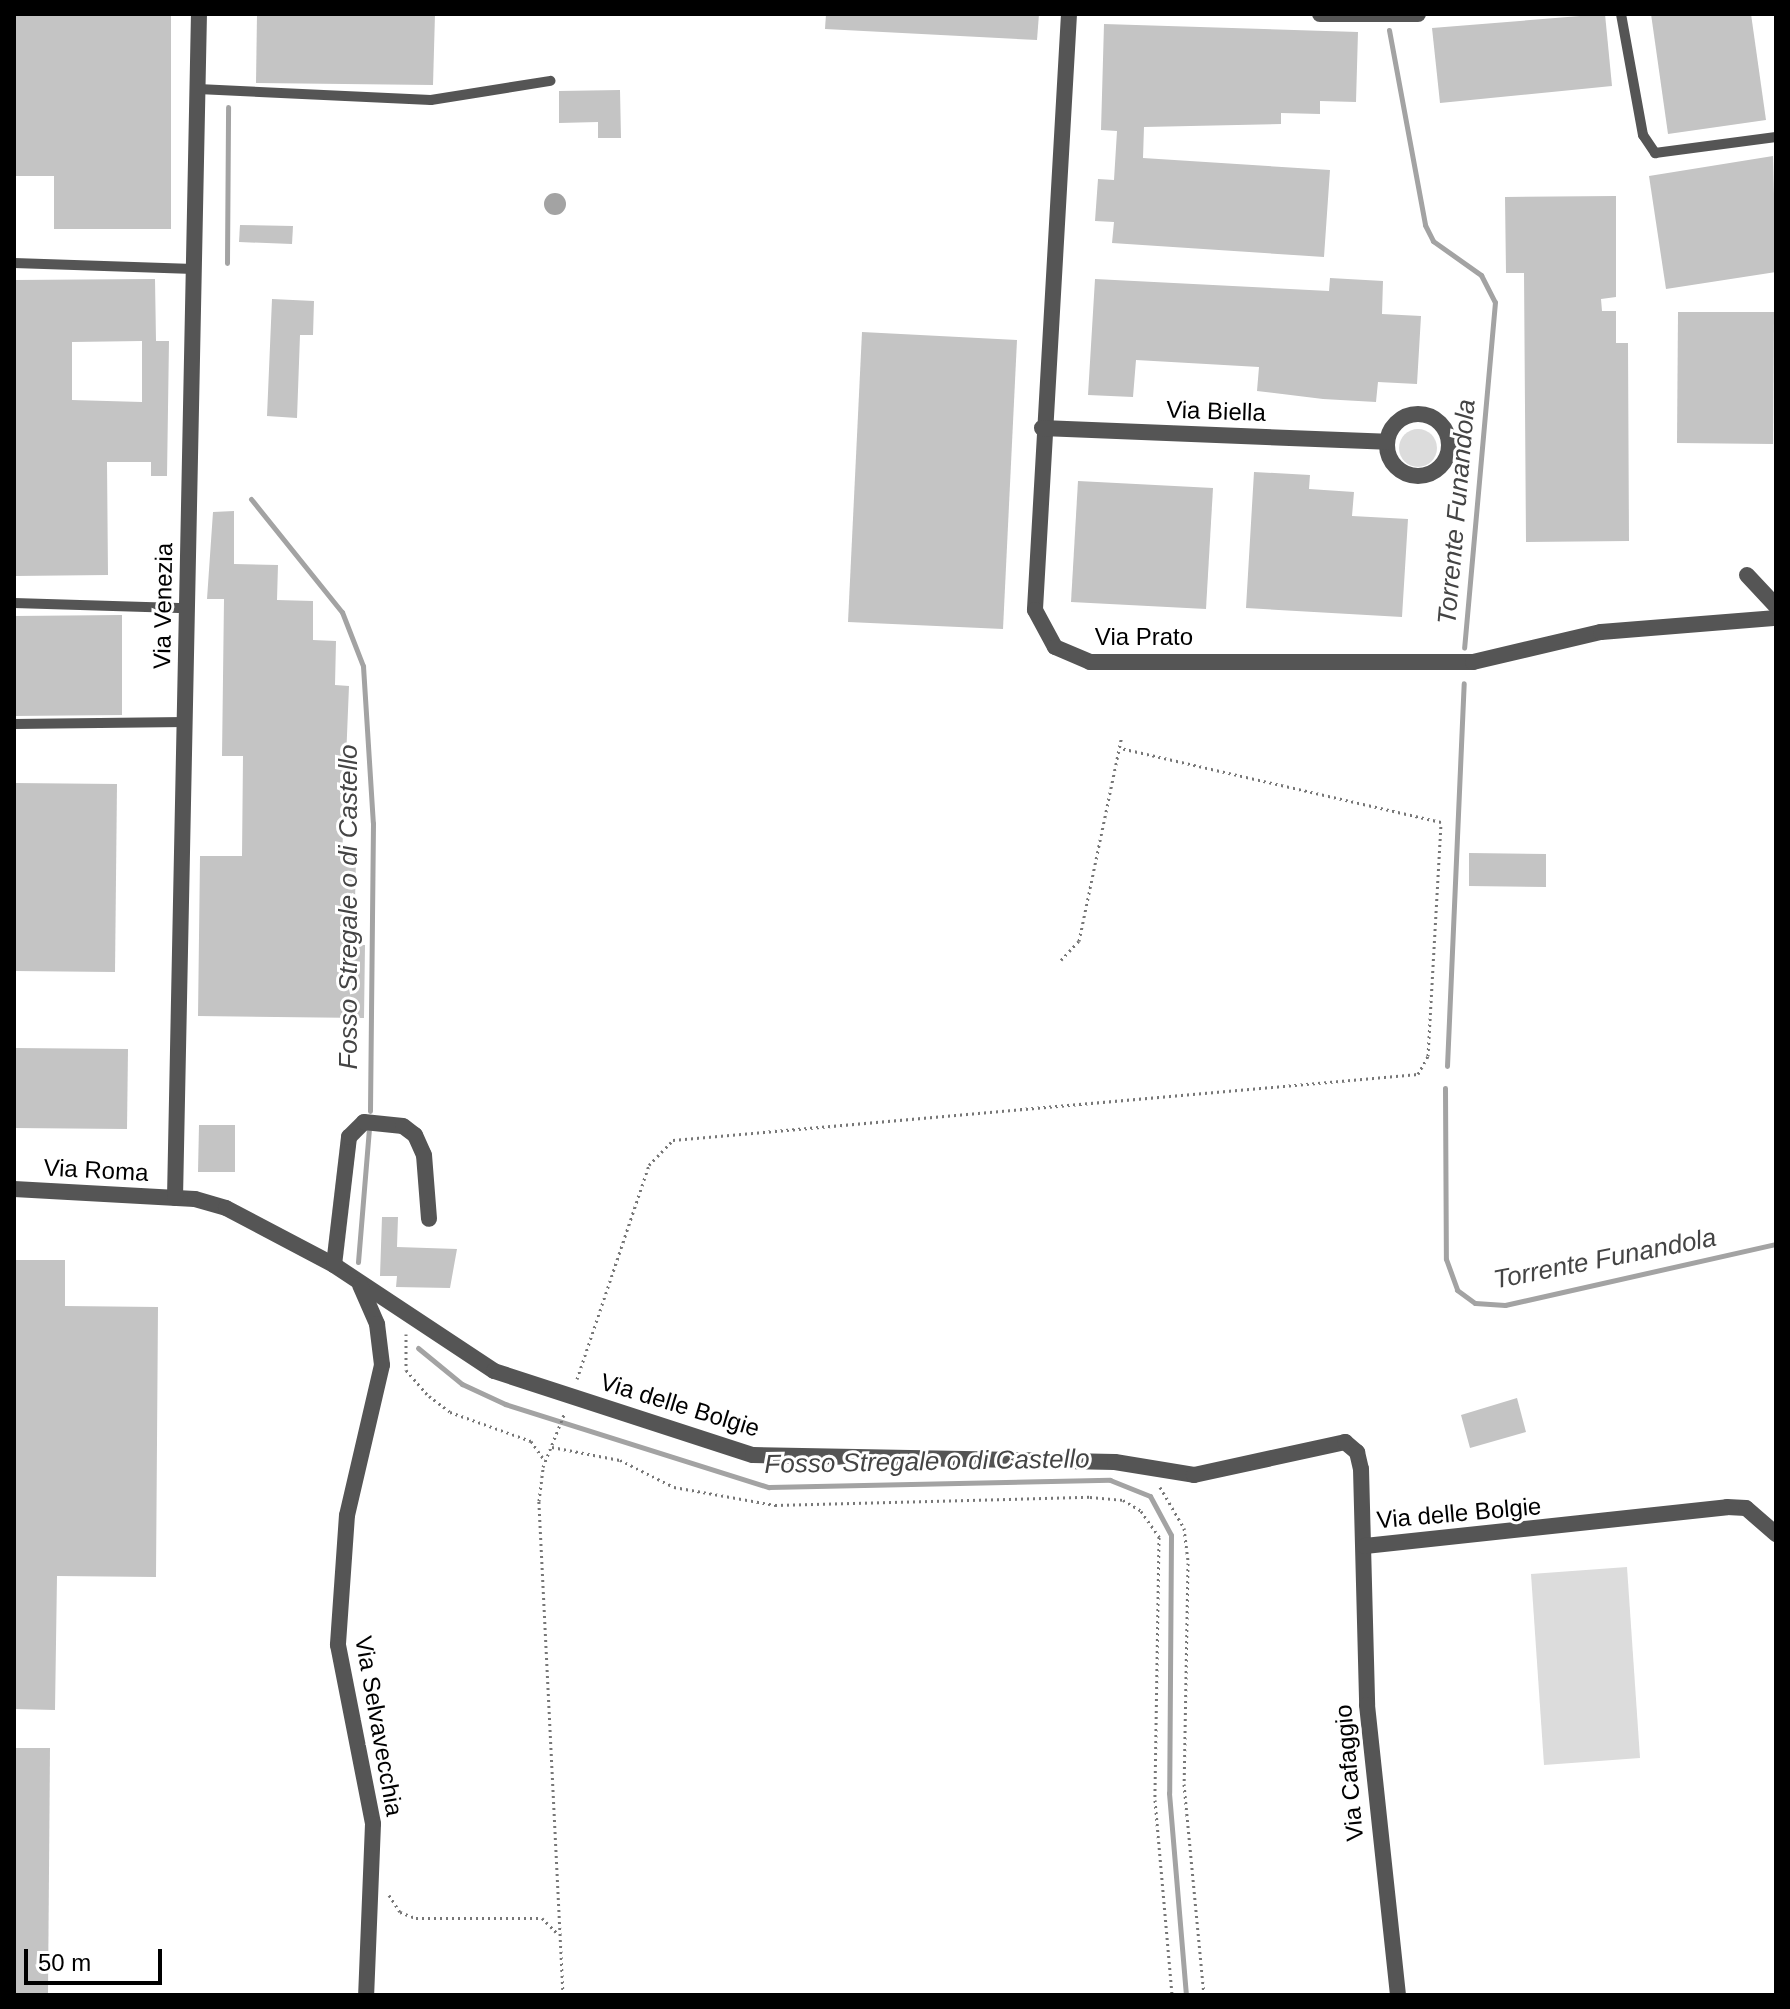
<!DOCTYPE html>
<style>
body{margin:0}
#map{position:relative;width:1790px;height:2009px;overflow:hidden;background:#fff;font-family:Arial,sans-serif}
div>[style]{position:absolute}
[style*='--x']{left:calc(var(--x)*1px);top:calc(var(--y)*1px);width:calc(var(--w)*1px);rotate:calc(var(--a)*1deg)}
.green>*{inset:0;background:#dcdcdc}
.round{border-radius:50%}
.water>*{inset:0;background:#a3a3a3}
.stream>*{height:5px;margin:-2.5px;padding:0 2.5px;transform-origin:2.5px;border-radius:2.5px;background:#a3a3a3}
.building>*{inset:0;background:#c4c4c4}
.path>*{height:3px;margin-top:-1.5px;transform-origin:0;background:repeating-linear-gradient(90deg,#777 0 2px,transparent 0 6px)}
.service>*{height:10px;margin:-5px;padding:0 5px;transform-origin:5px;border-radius:5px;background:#555}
.minor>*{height:16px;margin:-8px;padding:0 8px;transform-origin:8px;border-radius:8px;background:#555}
.minor>.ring{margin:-8px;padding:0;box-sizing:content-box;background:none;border:16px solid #555;border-radius:50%}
span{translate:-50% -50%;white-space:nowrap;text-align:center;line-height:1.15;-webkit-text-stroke:6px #fff;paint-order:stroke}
.street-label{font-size:24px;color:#000}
.water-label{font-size:26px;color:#444;font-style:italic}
.frame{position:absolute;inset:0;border:16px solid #000;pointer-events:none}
.scale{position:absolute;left:24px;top:1949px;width:138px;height:36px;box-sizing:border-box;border:4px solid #000;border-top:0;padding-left:10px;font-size:24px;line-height:28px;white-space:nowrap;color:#000;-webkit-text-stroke:6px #fff;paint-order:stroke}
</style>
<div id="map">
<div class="green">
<i class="round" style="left:1399px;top:429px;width:38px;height:38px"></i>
<i style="clip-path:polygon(1627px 1567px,1640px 1758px,1544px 1765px,1531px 1574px)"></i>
</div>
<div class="water">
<i class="round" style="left:544px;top:193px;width:22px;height:22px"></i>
</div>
<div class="stream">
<i style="--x:1389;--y:30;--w:198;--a:79.5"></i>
<i style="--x:1425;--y:225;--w:18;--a:63"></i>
<i style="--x:1433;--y:241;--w:59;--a:35.3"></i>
<i style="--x:1481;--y:275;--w:30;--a:63"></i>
<i style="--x:1495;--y:302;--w:347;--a:95.1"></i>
<i style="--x:227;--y:263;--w:156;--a:-89.6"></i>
<i style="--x:251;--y:499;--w:145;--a:51.2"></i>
<i style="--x:342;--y:612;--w:58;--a:68.7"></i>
<i style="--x:363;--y:666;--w:157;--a:86.4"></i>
<i style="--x:373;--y:823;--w:288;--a:90.6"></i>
<i style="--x:1447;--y:1066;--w:383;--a:-87.5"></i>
<i style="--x:1445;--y:1088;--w:171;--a:89.7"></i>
<i style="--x:1446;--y:1259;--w:33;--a:70"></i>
<i style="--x:1457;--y:1290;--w:22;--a:36"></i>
<i style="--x:1475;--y:1303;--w:30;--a:4"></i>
<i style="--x:1505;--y:1305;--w:278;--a:-12.7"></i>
<i style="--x:358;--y:1262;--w:134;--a:-85.3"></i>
<i style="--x:418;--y:1348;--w:57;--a:39.3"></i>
<i style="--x:462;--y:1384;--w:47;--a:24.9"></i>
<i style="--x:505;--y:1404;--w:277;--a:17.5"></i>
<i style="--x:769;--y:1487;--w:341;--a:-1.2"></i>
<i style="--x:1110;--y:1480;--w:43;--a:21.8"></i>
<i style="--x:1150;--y:1496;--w:44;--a:61.7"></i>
<i style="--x:1171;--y:1535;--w:258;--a:90.4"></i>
<i style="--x:1169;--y:1793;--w:203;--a:85.2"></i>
</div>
<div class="building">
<i style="clip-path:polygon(14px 14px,171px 14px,171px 229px,54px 229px,54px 176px,14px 176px)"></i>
<i style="clip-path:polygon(257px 14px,435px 14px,433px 85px,256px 83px)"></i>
<i style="clip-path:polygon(826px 14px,1039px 14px,1037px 40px,825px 29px)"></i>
<i style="clip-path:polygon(1605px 14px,1612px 86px,1440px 103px,1432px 28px)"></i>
<i style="clip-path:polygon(1651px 14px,1751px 14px,1766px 120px,1668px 134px)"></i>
<i style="clip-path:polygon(1104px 24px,1358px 32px,1356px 102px,1320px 101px,1320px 114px,1281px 113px,1281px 124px,1144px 127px,1143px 158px,1330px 170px,1324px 257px,1112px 243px,1114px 222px,1095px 221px,1098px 179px,1114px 180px,1117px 131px,1101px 130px)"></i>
<i style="clip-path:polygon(620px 90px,621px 138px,598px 138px,598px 122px,559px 123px,559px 91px)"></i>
<i style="clip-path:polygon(1773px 156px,1776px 272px,1666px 289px,1649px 176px)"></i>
<i style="clip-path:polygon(1616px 196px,1616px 297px,1601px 299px,1602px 311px,1616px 311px,1616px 343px,1628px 343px,1629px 541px,1526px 542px,1524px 273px,1506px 273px,1505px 197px)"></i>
<i style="clip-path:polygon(240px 225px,293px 226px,292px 244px,239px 242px)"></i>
<i style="clip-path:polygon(1330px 278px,1383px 281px,1382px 314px,1421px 316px,1417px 384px,1378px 382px,1376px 402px,1323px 399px,1257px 391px,1259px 367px,1136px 360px,1133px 397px,1088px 395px,1095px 279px,1329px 291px)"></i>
<i style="clip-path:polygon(evenodd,155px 279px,156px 341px,169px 341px,167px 476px,151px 476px,151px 462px,107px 462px,108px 575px,14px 576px,14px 280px,155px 279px,142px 341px,142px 402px,72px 400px,72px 342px,142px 341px)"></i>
<i style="clip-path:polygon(272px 299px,314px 301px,313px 335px,300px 335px,297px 418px,267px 416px)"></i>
<i style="clip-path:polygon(1678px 312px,1774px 312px,1773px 444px,1677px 443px)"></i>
<i style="clip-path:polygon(862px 332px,1017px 340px,1003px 629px,848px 622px)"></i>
<i style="clip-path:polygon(1254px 472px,1310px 475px,1309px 489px,1354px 492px,1352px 516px,1408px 519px,1402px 617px,1246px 608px)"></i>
<i style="clip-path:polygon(1078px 481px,1213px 488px,1206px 609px,1071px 602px)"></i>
<i style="clip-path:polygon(234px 511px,234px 564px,278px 565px,277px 600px,313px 601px,313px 640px,336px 641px,335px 685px,349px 686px,342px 858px,356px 858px,354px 945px,365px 945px,364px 1018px,198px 1016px,200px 856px,242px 856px,243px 756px,222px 756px,224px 599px,207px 599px,213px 512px)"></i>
<i style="clip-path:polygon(122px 615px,122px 715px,14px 716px,14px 616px)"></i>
<i style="clip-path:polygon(14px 783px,117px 784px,115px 972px,14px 971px)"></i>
<i style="clip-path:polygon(1469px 853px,1546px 854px,1546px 887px,1469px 886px)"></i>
<i style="clip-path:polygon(14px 1048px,128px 1049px,127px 1129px,14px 1128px)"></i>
<i style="clip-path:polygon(199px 1125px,235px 1125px,235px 1172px,198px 1172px)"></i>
<i style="clip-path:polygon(382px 1217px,398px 1217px,397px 1247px,457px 1249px,450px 1288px,396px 1287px,397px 1276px,380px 1276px)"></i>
<i style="clip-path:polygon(14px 1260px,65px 1260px,65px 1306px,158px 1307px,156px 1577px,57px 1576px,55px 1710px,14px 1709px)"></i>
<i style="clip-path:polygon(1517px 1398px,1526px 1432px,1470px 1448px,1461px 1415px)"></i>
<i style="clip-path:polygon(14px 1748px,50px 1748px,48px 1995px,14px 1995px)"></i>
</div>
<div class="path">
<i style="--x:1061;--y:960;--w:26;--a:-47"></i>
<i style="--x:1079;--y:941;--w:209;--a:-78.2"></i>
<i style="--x:406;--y:1334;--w:36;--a:90"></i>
<i style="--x:406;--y:1370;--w:35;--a:49"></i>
<i style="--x:429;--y:1396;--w:26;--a:37"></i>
<i style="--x:450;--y:1412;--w:86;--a:19.7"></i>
<i style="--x:531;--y:1441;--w:24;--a:55"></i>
<i style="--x:577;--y:1379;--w:226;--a:-71.4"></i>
<i style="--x:649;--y:1165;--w:35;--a:-46"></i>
<i style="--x:673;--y:1140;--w:748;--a:-5.06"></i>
<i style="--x:1418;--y:1074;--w:21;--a:-61"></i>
<i style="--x:1428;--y:1056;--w:234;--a:-86.8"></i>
<i style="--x:1441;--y:822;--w:329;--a:-167"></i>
<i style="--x:552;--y:1447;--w:69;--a:10.8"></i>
<i style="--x:620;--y:1460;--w:60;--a:26.6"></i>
<i style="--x:674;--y:1487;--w:103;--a:10.1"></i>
<i style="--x:775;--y:1505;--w:315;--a:-1.5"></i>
<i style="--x:1090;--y:1497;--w:33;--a:5"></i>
<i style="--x:1123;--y:1500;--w:21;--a:31"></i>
<i style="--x:1141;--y:1511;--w:32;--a:55"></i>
<i style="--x:1159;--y:1537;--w:263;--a:90.9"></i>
<i style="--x:1155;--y:1800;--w:196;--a:85"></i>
<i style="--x:1160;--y:1487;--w:48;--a:59.7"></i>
<i style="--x:1184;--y:1528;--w:35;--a:83"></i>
<i style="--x:1188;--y:1563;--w:221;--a:91"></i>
<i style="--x:1184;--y:1784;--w:212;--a:84.6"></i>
<i style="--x:389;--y:1895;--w:20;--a:57"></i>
<i style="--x:400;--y:1912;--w:17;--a:21"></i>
<i style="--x:416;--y:1918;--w:126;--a:0"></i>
<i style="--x:542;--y:1918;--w:20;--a:45"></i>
<i style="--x:563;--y:1995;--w:495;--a:-92.8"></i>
<i style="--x:539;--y:1501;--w:34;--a:-83"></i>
<i style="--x:543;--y:1467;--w:59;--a:-68.2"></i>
</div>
<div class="service">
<i style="--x:1621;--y:14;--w:123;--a:79.7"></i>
<i style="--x:1643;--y:135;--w:22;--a:56"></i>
<i style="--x:1655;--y:153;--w:122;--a:-7.5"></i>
<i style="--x:198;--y:89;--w:233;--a:2.7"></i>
<i style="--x:431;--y:100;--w:121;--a:-9.1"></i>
<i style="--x:14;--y:263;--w:180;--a:1.9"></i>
<i style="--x:14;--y:603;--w:173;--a:1.7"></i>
<i style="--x:14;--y:724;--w:171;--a:-0.7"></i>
</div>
<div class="minor">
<i style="--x:1069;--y:14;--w:597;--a:93.27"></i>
<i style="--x:1035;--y:610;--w:42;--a:61.6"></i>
<i style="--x:1055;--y:647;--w:38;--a:23"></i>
<i style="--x:1090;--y:662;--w:383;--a:0"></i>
<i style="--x:1473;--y:662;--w:131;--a:-13.2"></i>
<i style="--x:1601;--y:632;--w:176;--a:-4.6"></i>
<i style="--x:1320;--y:14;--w:98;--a:0"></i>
<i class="ring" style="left:1387px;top:414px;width:46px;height:46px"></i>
<i style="--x:1042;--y:428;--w:345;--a:2.3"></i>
<i style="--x:1747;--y:575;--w:42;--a:46.9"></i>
<i style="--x:14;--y:1189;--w:181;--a:3.2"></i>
<i style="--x:195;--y:1199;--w:32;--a:16"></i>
<i style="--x:226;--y:1208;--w:122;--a:27.8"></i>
<i style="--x:334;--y:1265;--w:192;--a:33.5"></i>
<i style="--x:494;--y:1371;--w:272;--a:18"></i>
<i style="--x:753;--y:1455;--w:362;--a:1.1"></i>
<i style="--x:1115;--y:1462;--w:80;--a:9.3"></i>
<i style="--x:1194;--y:1475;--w:155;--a:-12.3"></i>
<i style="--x:1345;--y:1442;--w:16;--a:40"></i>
<i style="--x:1357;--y:1452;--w:17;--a:77"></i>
<i style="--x:1361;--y:1469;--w:236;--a:88.5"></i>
<i style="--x:1367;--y:1705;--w:292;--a:83.9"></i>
<i style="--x:175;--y:1198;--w:1184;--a:-88.84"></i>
<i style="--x:334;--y:1265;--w:129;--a:-83.3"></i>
<i style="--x:349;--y:1137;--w:21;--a:-45"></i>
<i style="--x:364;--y:1122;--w:39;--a:6"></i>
<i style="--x:403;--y:1126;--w:15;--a:37"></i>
<i style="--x:415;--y:1135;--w:22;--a:66"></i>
<i style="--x:424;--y:1155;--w:64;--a:85.5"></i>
<i style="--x:360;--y:1285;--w:43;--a:66.4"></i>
<i style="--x:377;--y:1324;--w:41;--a:83"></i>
<i style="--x:382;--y:1365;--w:154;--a:103.1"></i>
<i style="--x:347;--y:1515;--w:130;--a:94"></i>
<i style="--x:338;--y:1645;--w:182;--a:78.9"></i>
<i style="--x:373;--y:1824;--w:171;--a:92.3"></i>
<i style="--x:1365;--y:1546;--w:364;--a:-6.1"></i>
<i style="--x:1727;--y:1507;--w:19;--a:3"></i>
<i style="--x:1746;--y:1508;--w:40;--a:41"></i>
</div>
<div class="street-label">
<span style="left:1216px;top:411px;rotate:2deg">Via Biella</span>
<span style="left:163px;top:606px;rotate:-89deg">Via Venezia</span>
<span style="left:1144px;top:637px">Via Prato</span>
<span style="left:96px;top:1170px;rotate:3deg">Via Roma</span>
<span style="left:680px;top:1405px;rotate:17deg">Via delle Bolgie</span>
<span style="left:1459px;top:1513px;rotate:-5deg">Via delle Bolgie</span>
<span style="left:379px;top:1726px;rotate:80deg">Via Selvavecchia</span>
<span style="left:1349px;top:1773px;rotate:-95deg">Via Cafaggio</span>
</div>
<div class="water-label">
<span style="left:1457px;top:512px;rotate:-85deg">Torrente Funandola</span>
<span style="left:349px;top:907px;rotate:-90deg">Fosso Stregale o di Castello</span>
<span style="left:1605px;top:1259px;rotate:-11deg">Torrente Funandola</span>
<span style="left:927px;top:1462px;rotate:-1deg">Fosso Stregale o di Castello</span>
</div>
<div class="frame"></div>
<div class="scale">50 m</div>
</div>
